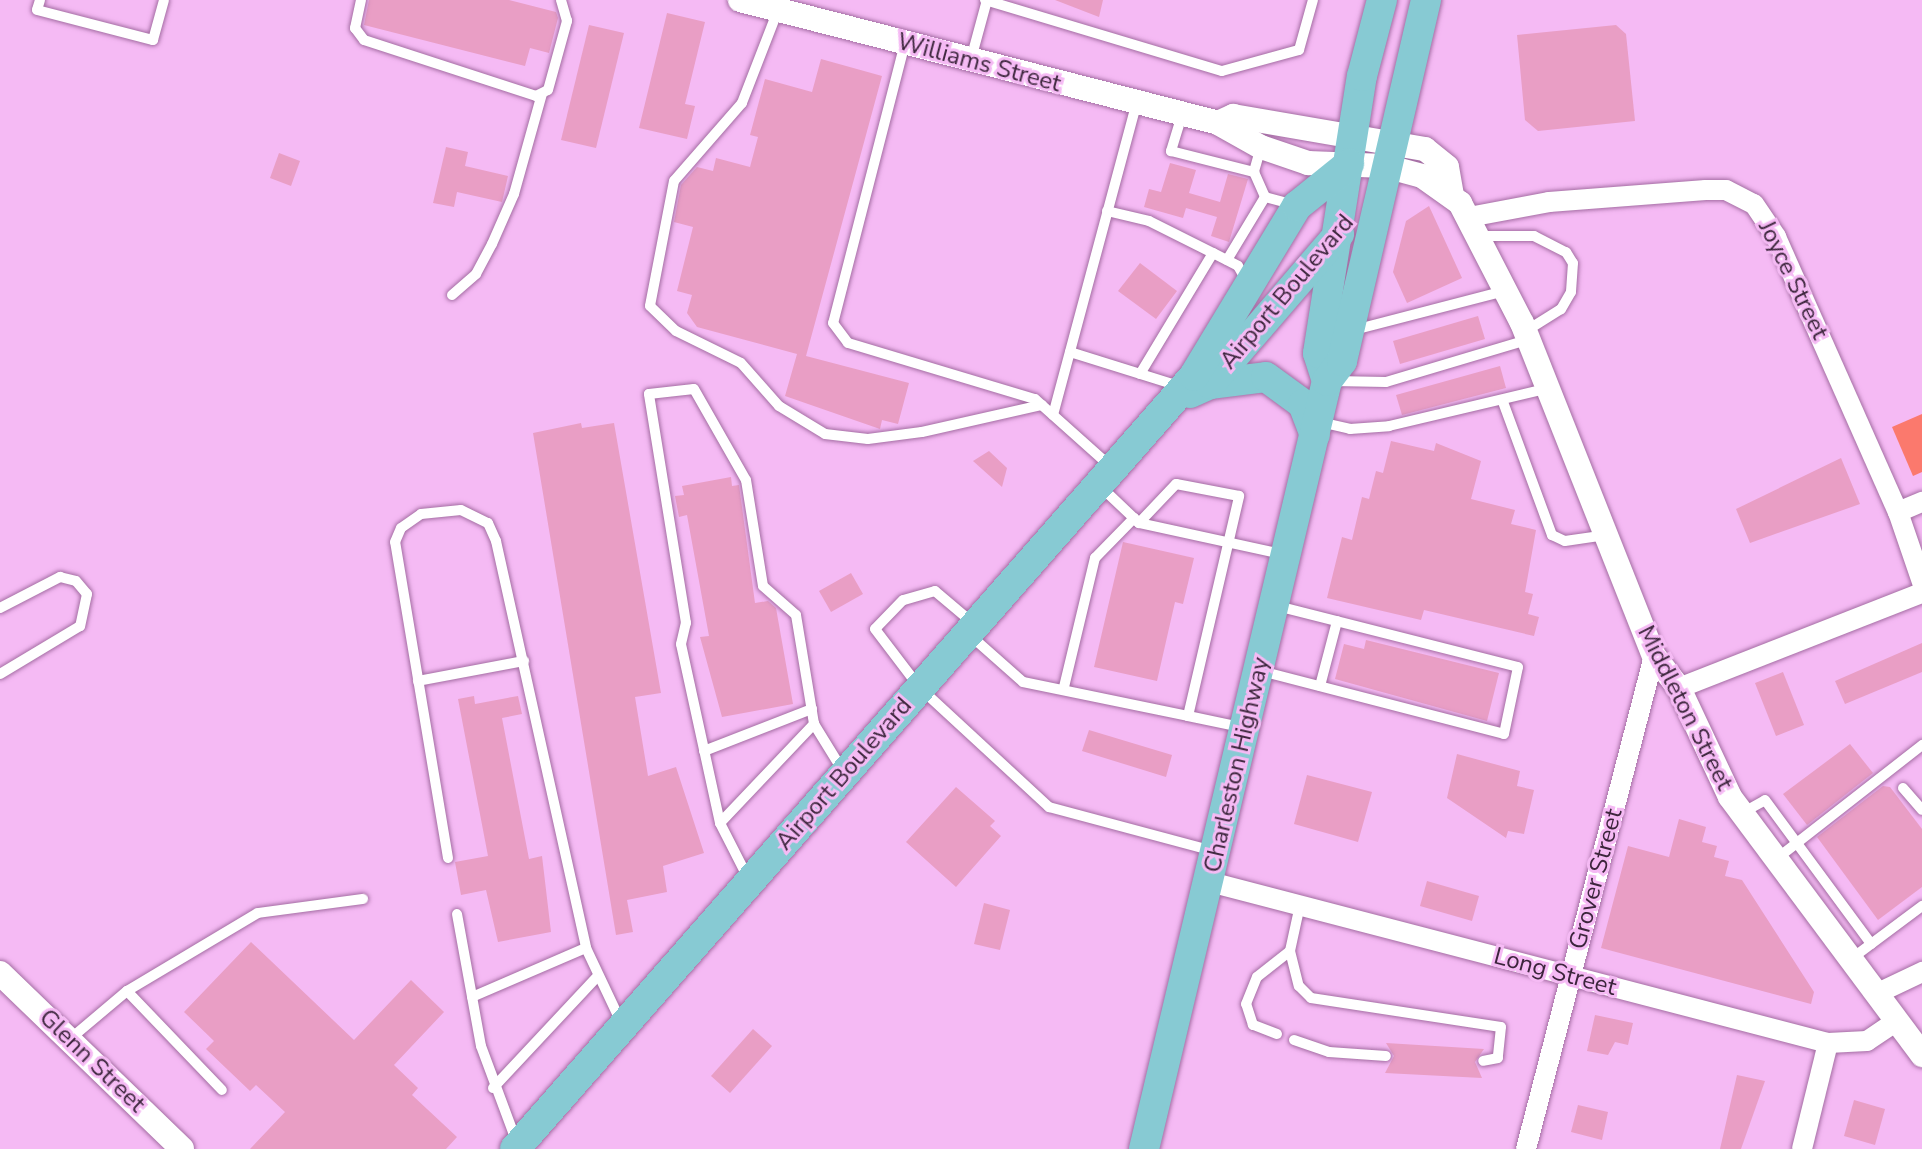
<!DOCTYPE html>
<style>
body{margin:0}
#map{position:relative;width:1922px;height:1149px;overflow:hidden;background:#f5baf4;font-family:"Nunito Sans",sans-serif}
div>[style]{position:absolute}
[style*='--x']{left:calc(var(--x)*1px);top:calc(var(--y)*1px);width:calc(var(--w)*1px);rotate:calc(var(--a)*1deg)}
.green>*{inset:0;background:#fb796d}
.building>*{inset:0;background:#e99ec5}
.roads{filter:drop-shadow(0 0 2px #a46da3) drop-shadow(0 0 2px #a46da3)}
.service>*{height:10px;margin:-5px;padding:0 5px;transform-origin:5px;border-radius:5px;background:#fff}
.minor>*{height:20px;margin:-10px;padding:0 10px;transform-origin:10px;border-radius:10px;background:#fff}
.tertiary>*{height:24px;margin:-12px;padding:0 12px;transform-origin:12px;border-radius:12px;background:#fff}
.primary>*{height:30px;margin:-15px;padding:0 15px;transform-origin:15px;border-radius:15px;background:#87cad3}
span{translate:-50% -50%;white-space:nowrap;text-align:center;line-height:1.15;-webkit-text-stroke:6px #f5baf4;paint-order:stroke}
.street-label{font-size:24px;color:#3c253c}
</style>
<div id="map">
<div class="green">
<i style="clip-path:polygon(1922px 414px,1922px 472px,1913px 476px,1892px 427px)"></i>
</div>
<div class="building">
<i style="clip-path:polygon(369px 0,509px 0,556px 12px,558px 18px,549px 53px,530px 48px,525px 66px,364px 25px)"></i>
<i style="clip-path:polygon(1055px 0,1103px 0,1099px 17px)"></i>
<i style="clip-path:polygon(667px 13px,705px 22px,685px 104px,695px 106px,687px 139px,639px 128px)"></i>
<i style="clip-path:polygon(589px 25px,624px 33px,596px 148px,561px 140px)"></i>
<i style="clip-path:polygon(1616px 25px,1626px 34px,1635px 121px,1538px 131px,1525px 120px,1517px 35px)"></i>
<i style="clip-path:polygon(821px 59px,882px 76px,806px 356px,909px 383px,898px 424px,882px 420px,880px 429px,785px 396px,797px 354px,697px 327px,687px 313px,692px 295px,677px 291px,693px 227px,674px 222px,681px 185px,697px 167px,713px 171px,716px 158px,750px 167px,758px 137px,750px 135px,765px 79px,812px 92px)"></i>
<i style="clip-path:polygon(446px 147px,468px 152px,465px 166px,508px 176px,502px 202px,457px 192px,454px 207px,433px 203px)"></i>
<i style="clip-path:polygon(279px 153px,300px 161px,291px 186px,270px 178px)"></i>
<i style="clip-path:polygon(1170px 163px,1196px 170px,1189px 193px,1220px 202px,1228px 174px,1248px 179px,1229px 242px,1211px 236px,1217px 217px,1186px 208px,1183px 218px,1144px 207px,1149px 189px,1161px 192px)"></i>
<i style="clip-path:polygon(1429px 206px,1462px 278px,1407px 303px,1393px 272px,1406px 221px)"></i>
<i style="clip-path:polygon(1140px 263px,1177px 291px,1156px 319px,1118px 291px)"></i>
<i style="clip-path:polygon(1478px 316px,1485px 339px,1400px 364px,1393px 341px)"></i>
<i style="clip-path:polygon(1500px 366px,1506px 388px,1402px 415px,1396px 395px)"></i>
<i style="clip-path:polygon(581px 423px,582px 428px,614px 423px,661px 693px,635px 697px,648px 776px,676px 767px,704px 853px,663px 866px,667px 892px,627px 900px,633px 932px,616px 935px,533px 433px)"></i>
<i style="clip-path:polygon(1391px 441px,1434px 451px,1436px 443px,1481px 461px,1471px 499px,1515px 510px,1511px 524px,1536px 530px,1525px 592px,1533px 594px,1528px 614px,1539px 617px,1534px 636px,1424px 610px,1421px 620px,1327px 598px,1342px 537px,1352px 540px,1362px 497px,1369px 499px,1376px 471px,1383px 473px)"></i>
<i style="clip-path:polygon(989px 451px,1007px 468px,1002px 487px,973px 461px)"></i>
<i style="clip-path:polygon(1841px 458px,1860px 504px,1750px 543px,1736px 509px)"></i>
<i style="clip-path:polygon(731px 477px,732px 486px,739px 485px,755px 603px,768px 601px,776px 608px,793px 704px,722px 717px,700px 637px,709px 636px,687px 515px,679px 517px,675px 496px,684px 495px,682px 486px)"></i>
<i style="clip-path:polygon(1123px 542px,1194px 558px,1183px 604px,1175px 602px,1157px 681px,1094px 667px)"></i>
<i style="clip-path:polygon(851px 573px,863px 594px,831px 612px,819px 591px)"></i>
<i style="clip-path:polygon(1366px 640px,1499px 673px,1487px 721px,1335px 679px,1344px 644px,1364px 649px)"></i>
<i style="clip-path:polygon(1922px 643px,1922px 672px,1845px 704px,1835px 681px)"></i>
<i style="clip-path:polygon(1783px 672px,1804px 725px,1776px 736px,1755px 683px)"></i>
<i style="clip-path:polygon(474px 696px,475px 704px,518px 696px,522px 714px,502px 718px,529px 859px,542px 856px,551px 932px,498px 942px,486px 890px,461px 895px,455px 862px,488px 856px,458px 699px)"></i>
<i style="clip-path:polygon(1089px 730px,1172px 755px,1166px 777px,1082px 751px)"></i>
<i style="clip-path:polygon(1850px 744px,1873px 773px,1807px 825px,1783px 794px)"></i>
<i style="clip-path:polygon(1457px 754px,1520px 771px,1517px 786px,1534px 790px,1524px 834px,1508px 831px,1506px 838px,1447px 798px)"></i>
<i style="clip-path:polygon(1307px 775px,1372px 792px,1358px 842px,1294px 824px)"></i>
<i style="clip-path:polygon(1883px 786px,1890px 787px,1922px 829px,1922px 887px,1878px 920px,1817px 837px)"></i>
<i style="clip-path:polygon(956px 787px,995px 821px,990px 826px,1001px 836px,956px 887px,906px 842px)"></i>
<i style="clip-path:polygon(1679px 819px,1706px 827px,1702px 842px,1717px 846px,1714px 857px,1729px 861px,1725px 876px,1742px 880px,1814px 992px,1811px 1004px,1601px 948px,1628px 846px,1669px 857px)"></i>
<i style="clip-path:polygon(1427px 881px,1479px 896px,1472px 921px,1420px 906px)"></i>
<i style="clip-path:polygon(984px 903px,1010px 910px,1000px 950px,974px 944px)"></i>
<i style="clip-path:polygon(251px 942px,354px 1040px,411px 980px,444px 1012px,394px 1065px,418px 1088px,412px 1095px,457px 1137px,446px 1149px,250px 1149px,285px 1112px,256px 1085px,250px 1091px,206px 1049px,214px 1041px,184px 1012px)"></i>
<i style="clip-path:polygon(1595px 1015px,1633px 1023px,1628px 1045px,1615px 1042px,1608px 1055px,1587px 1051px)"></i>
<i style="clip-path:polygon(753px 1029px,772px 1046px,730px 1093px,711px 1076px)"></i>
<i style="clip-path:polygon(1386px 1043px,1484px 1049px,1475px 1062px,1482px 1078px,1385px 1073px,1394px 1056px)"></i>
<i style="clip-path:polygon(1737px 1075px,1765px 1081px,1741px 1149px,1720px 1149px)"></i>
<i style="clip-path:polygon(1854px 1100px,1885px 1109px,1875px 1145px,1844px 1136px)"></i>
<i style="clip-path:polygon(1578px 1105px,1608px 1112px,1602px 1140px,1571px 1132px)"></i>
</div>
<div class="roads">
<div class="service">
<i style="--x:40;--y:0;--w:10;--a:107"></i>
<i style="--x:37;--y:10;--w:120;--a:14.5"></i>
<i style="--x:153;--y:40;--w:41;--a:-74.6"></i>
<i style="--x:361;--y:0;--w:29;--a:102"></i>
<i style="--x:355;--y:28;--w:15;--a:53"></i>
<i style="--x:364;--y:40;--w:181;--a:18"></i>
<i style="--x:536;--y:96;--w:13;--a:-27"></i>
<i style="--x:548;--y:90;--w:72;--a:-74.6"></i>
<i style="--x:567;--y:21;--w:22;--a:-106"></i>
<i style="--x:985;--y:0;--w:247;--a:16.7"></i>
<i style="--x:1222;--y:71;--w:80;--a:-15.3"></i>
<i style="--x:1299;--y:50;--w:52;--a:-74.4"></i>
<i style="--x:778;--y:10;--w:100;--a:111.2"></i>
<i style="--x:742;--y:103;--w:103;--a:131.1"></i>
<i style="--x:674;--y:181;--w:127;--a:100.9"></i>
<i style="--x:650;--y:306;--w:36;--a:44"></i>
<i style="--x:676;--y:331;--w:72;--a:26.2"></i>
<i style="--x:741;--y:363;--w:57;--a:48.5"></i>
<i style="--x:779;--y:406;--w:54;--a:31.3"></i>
<i style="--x:825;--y:434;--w:43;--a:6.6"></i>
<i style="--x:868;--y:439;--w:54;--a:-7.4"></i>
<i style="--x:922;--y:432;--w:123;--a:-12.7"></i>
<i style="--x:905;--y:43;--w:289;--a:104.4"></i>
<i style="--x:833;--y:323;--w:25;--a:53"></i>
<i style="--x:848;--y:343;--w:195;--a:16.7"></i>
<i style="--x:1035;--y:399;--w:101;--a:41.8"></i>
<i style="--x:971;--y:59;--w:61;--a:-74.8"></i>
<i style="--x:1182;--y:115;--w:38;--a:107"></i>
<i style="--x:1171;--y:151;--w:86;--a:14.2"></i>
<i style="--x:1261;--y:147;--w:26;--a:106"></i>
<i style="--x:1254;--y:172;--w:27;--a:66"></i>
<i style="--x:1107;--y:211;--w:43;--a:13.4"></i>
<i style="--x:1149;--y:221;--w:72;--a:26.6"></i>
<i style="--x:1479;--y:236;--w:55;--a:0"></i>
<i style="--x:1534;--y:236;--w:36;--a:27"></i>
<i style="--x:1566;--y:252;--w:13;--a:58"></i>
<i style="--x:1573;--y:263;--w:29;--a:94"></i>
<i style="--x:1571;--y:292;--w:20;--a:120"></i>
<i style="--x:1561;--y:309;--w:41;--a:147.8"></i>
<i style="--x:1227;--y:260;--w:74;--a:-58.9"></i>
<i style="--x:1265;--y:197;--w:28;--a:15"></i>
<i style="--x:452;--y:295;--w:32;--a:-41"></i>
<i style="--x:476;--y:274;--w:34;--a:-62"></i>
<i style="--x:492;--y:244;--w:55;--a:-66.3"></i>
<i style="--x:514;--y:194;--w:104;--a:-74.4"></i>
<i style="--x:1354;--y:330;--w:156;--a:-14.5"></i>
<i style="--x:1070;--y:352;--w:114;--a:17.3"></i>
<i style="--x:1140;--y:374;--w:141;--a:-58.9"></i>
<i style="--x:1213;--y:253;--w:28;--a:27"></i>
<i style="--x:1238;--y:266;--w:16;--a:60"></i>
<i style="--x:1333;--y:381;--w:53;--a:1.1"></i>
<i style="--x:1386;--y:382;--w:147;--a:-16.6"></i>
<i style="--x:1503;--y:402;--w:142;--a:69.8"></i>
<i style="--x:1552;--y:535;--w:14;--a:25"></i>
<i style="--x:1565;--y:541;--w:41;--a:-8.3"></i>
<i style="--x:1053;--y:415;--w:321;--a:-75"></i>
<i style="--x:1320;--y:422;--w:31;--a:13"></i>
<i style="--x:1350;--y:429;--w:39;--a:-4"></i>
<i style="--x:1389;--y:426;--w:161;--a:-13.3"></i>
<i style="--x:1099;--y:485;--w:55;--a:43.5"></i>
<i style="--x:1139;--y:523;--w:145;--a:12.3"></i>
<i style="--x:0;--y:608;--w:68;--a:-27.3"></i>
<i style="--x:60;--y:577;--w:16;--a:14"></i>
<i style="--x:76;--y:581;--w:17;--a:50"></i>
<i style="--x:87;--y:594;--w:33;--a:102"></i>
<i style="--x:80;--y:626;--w:93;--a:149"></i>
<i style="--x:974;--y:624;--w:51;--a:-139.8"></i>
<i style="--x:935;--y:591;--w:33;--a:164"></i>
<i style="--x:903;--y:600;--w:40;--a:134"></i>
<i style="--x:875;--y:629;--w:74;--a:52.7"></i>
<i style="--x:920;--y:688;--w:176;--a:42.7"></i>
<i style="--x:1049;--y:807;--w:167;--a:15"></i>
<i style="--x:971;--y:636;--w:69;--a:41.5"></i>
<i style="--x:1023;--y:682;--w:168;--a:11.6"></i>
<i style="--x:1188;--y:716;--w:226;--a:-76.9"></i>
<i style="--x:1239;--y:496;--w:64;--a:-169.2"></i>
<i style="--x:1176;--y:484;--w:54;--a:133.5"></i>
<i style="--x:1261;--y:671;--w:251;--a:14.5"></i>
<i style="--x:1504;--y:734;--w:68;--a:-78.2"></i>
<i style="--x:1518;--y:667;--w:249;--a:-165.8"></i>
<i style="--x:418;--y:681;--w:108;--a:-10.7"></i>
<i style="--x:1320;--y:686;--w:67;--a:-75.3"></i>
<i style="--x:1064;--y:687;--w:133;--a:-76.5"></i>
<i style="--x:1095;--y:558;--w:56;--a:-45.7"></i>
<i style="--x:1188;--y:716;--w:53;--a:11.9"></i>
<i style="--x:704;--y:751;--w:116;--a:-21.3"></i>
<i style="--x:1903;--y:788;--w:29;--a:49"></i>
<i style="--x:1742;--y:813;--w:26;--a:-29"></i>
<i style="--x:1765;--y:800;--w:179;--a:53.6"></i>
<i style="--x:720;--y:823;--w:137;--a:-46.5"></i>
<i style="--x:448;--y:858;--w:320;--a:-99.5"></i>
<i style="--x:395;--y:542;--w:15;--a:-67"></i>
<i style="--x:401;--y:528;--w:24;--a:-35"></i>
<i style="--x:421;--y:514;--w:40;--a:-5.7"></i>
<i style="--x:461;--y:510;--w:30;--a:26"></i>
<i style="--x:488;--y:523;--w:20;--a:66"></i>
<i style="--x:496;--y:541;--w:417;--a:77.5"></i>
<i style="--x:1775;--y:860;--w:187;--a:-38"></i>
<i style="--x:747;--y:876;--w:59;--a:-117"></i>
<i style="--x:720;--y:823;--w:183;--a:-102.3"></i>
<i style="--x:681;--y:644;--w:22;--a:-77"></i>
<i style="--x:686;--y:623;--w:232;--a:-99.2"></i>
<i style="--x:649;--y:394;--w:45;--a:-6.3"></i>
<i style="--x:694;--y:389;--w:105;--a:60.3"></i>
<i style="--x:746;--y:480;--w:107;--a:80.9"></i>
<i style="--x:763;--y:586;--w:44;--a:41.3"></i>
<i style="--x:796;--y:615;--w:110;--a:80.6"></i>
<i style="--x:814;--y:724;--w:55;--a:58.3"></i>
<i style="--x:1300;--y:905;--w:47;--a:102.3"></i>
<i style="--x:1290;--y:951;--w:36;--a:76"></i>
<i style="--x:1299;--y:986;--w:17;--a:45"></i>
<i style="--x:1311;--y:998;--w:192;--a:8.7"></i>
<i style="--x:1501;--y:1027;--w:31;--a:96"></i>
<i style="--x:1498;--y:1058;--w:15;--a:169"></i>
<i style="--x:457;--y:914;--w:134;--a:79.7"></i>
<i style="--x:481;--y:1046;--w:100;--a:69.6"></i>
<i style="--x:1851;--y:959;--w:89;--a:-36.7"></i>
<i style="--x:127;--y:991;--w:137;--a:46.2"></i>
<i style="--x:472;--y:997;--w:124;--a:-23.3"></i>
<i style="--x:586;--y:948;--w:82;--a:64.7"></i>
<i style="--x:1277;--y:1034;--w:26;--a:-159"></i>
<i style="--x:1253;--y:1025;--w:22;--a:-108"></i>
<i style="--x:1246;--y:1004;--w:29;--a:-68"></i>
<i style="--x:1257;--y:977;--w:42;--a:-38.2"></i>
<i style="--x:70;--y:1039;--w:75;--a:-40.1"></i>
<i style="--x:127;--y:991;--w:152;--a:-30.8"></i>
<i style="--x:258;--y:913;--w:106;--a:-7.6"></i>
<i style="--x:1294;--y:1040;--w:37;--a:19"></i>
<i style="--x:1329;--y:1052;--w:57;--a:4"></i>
<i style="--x:493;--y:1088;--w:152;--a:-46.9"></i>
</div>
<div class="minor">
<i style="--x:1469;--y:217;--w:81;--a:-10.6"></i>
<i style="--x:1549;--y:202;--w:157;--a:-4.4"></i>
<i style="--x:1706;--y:190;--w:20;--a:0"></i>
<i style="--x:1726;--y:190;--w:31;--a:27"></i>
<i style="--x:1754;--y:204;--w:40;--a:56"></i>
<i style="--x:1776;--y:237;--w:301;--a:66.1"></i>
<i style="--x:1898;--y:512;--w:74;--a:71.1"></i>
<i style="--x:1898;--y:512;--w:26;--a:-23"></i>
<i style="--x:1679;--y:688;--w:261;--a:-21.4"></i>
<i style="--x:1210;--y:882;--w:639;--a:14.6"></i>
<i style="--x:1828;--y:1043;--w:39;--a:-3"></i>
<i style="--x:1867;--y:1041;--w:36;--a:-34"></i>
<i style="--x:1878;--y:993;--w:49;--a:-25.5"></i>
<i style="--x:1526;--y:1149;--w:509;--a:-75.45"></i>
<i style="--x:1802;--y:1149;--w:109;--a:-76.2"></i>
</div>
<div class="tertiary">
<i style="--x:740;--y:0;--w:494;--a:14.4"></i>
<i style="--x:1218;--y:123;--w:49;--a:29.2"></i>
<i style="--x:1261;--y:147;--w:50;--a:18.8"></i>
<i style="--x:1308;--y:163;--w:77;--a:2.2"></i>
<i style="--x:1385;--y:166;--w:38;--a:15"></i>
<i style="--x:1422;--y:176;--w:47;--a:35.4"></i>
<i style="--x:1460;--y:203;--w:135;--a:62.7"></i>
<i style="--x:1522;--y:323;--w:358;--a:68.4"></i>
<i style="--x:1654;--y:656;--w:41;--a:52"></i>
<i style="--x:1679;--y:688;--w:120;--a:64.9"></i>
<i style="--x:1730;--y:797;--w:322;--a:53.3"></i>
<i style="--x:1218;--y:123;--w:17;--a:-25"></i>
<i style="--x:1233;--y:116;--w:195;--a:9.8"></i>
<i style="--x:1425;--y:149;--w:28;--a:39"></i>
<i style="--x:1447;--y:167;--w:28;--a:80"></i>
<i style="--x:0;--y:973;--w:253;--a:44"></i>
</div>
<div class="primary">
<i style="--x:1327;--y:381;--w:29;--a:-108"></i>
<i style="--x:1318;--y:353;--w:280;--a:-81"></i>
<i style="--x:1362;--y:76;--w:79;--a:-75.3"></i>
<i style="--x:1210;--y:384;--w:56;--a:-7.1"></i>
<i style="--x:1266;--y:377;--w:46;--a:36.1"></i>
<i style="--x:1303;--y:404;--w:33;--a:69"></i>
<i style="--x:1190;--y:393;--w:22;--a:-24"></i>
<i style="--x:1210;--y:384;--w:198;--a:-49.3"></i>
<i style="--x:515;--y:1149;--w:1029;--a:-48.7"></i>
<i style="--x:1194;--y:376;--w:199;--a:-58.8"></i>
<i style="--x:1297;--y:206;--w:67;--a:-38.9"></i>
<i style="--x:1144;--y:1149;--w:790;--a:-76.6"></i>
<i style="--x:1327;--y:381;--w:25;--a:-53"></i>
<i style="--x:1342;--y:361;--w:371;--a:-76.9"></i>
</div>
</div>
<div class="street-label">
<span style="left:979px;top:63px;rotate:15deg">Williams Street</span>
<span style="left:1793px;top:280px;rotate:64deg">Joyce Street</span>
<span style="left:1287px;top:292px;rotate:-50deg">Airport Boulevard</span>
<span style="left:1685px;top:708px;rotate:63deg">Middleton Street</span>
<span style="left:1237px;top:765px;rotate:-77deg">Charleston Highway</span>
<span style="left:844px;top:774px;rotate:-49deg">Airport Boulevard</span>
<span style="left:1596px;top:879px;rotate:-75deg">Grover Street</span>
<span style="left:1555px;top:972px;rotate:15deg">Long Street</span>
<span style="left:92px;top:1061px;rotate:44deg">Glenn Street</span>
</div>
</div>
